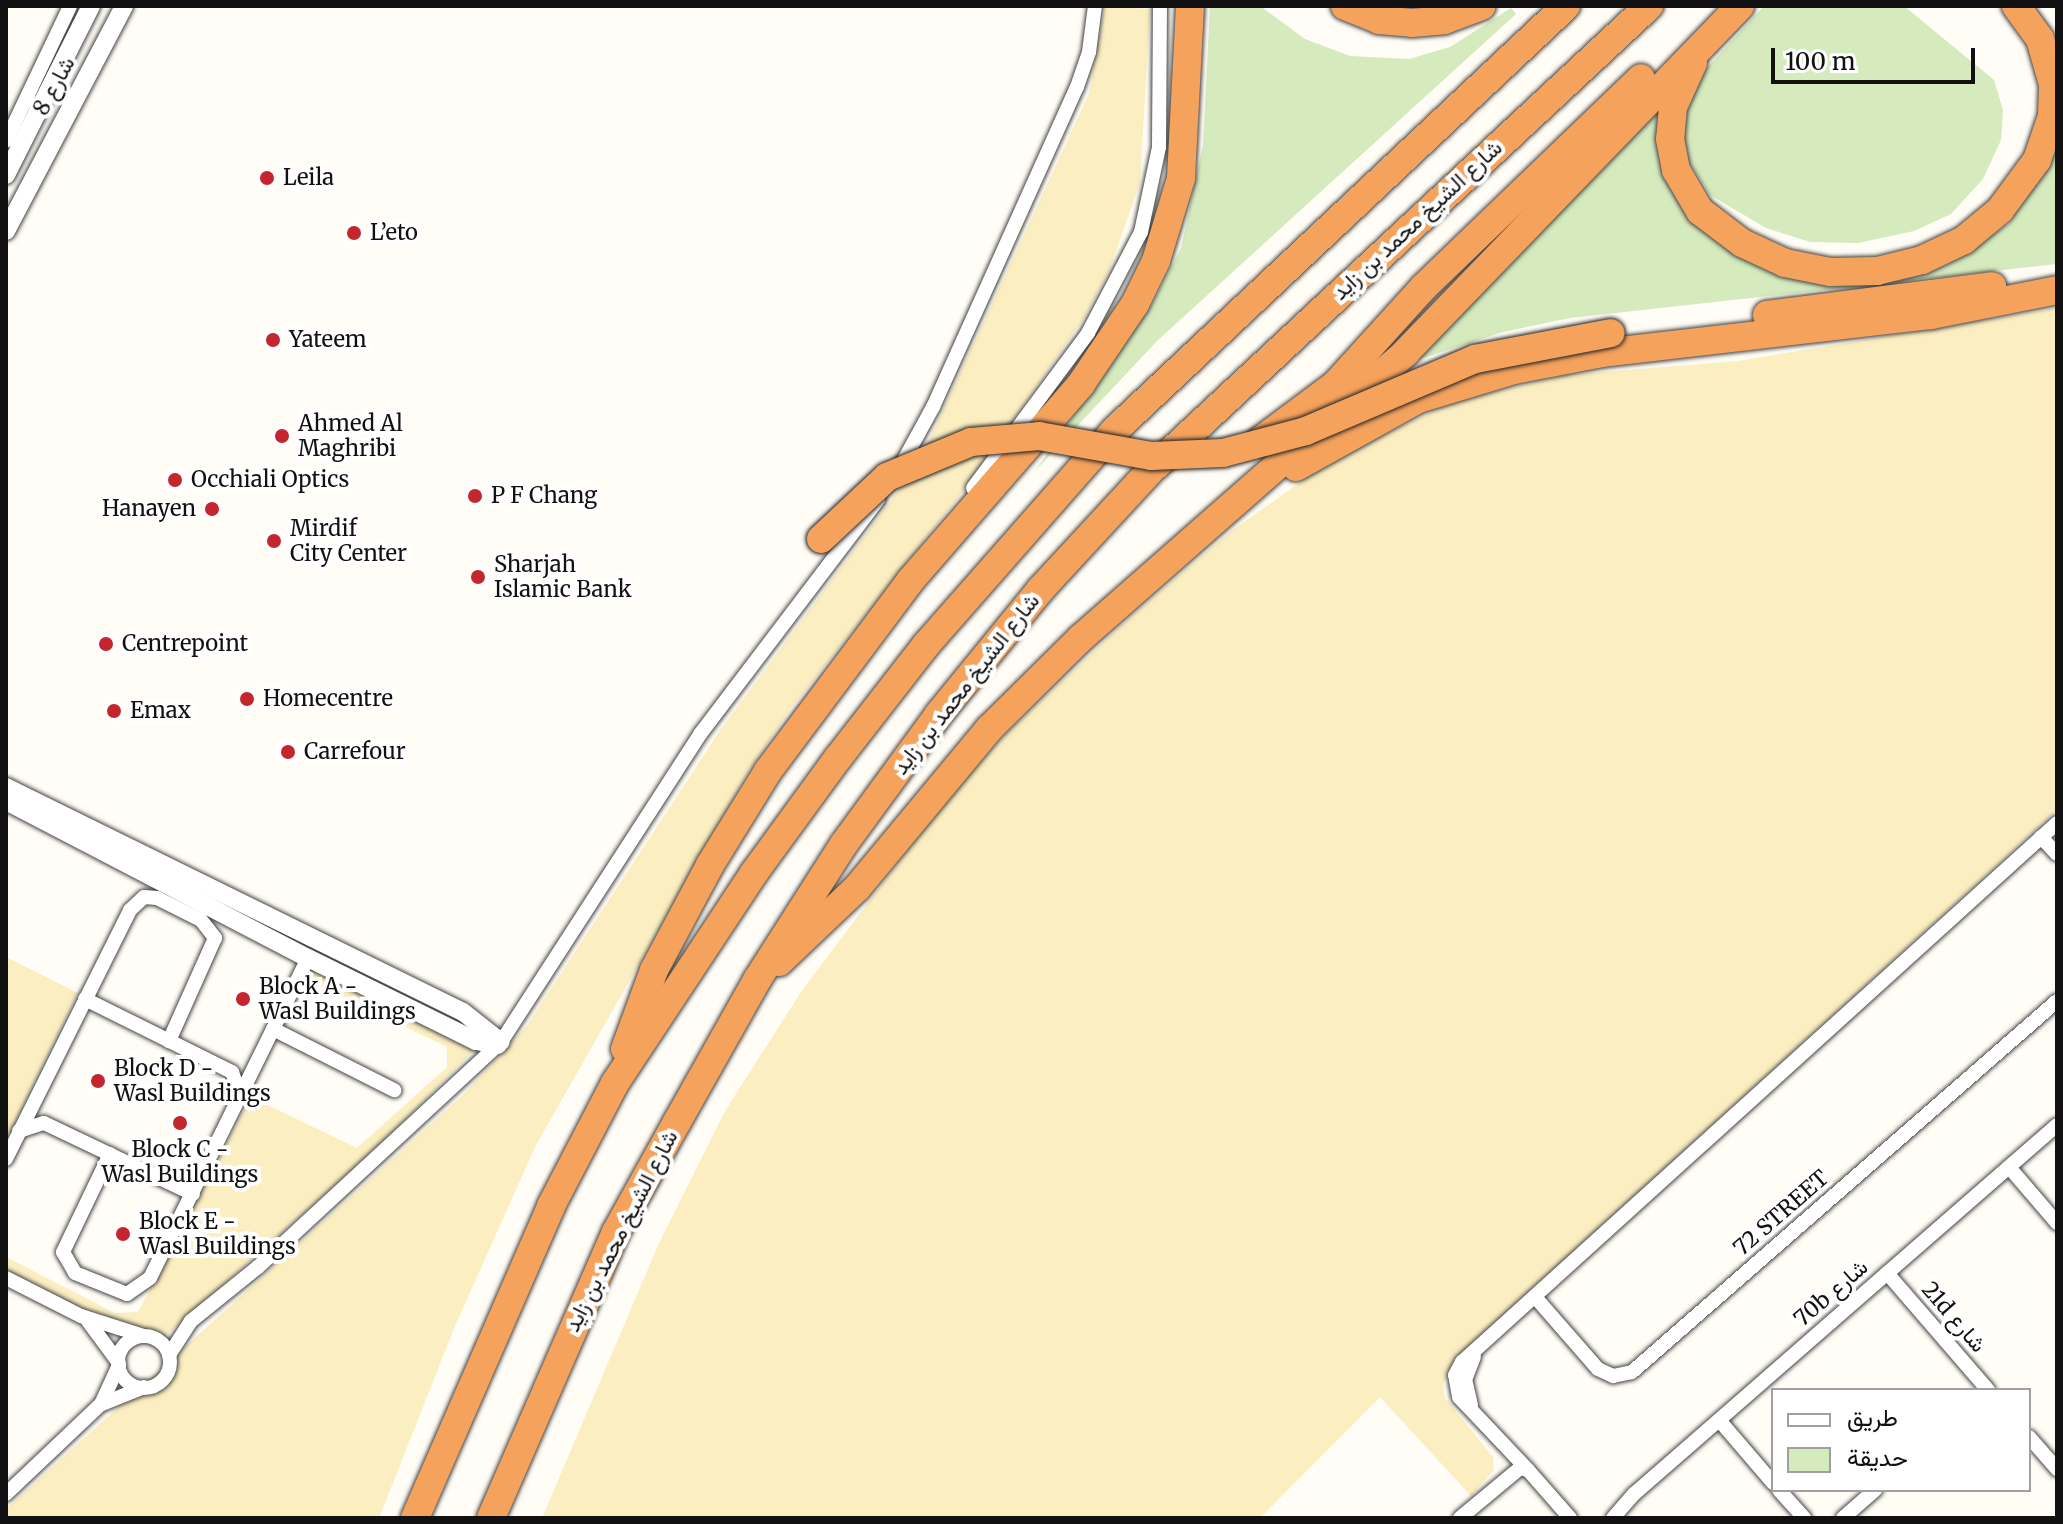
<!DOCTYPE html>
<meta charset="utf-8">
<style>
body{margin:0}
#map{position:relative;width:2063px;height:1524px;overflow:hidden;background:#fffdf5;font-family:Merriweather,Vazirmatn,serif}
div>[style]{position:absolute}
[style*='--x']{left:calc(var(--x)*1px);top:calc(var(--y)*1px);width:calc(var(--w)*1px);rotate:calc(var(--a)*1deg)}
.green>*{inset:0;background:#d5ebbd}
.sand>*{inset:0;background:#fbeec1}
.roads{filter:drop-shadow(0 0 2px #444) drop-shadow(0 0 2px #444)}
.minor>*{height:14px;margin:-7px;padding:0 7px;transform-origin:7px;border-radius:7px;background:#fff}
.minor>.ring{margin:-7px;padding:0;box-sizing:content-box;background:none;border:14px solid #fff;border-radius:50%}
.tertiary>*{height:18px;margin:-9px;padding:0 9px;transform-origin:9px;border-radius:9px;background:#fff}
.motorway>*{height:28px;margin:-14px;padding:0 14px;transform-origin:14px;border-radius:14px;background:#f5a25d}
.bridges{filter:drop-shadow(0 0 2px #222) drop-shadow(0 0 2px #222)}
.motorway-bridge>*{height:28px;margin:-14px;padding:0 14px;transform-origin:14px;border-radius:14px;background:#f5a25d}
.dots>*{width:22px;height:22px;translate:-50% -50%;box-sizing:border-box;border:4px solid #fff;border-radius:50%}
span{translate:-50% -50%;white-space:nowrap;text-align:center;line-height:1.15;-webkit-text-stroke:8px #fff;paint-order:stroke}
.street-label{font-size:22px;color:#111}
.poi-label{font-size:22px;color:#111}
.left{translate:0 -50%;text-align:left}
.right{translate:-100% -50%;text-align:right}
.frame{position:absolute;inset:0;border:8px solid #111;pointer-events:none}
.legend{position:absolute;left:1771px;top:1388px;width:260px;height:104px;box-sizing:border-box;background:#fff;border:2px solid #a0a0a0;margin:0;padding:10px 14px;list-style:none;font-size:24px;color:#111}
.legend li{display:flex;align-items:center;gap:16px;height:40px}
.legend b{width:40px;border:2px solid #a0a0a0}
.scale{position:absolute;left:1771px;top:48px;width:204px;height:36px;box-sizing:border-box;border:4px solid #111;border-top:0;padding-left:10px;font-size:24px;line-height:28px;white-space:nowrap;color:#111;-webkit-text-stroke:6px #fff;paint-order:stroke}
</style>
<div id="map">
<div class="green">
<i style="clip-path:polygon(1210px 6px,1260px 6px,1305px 39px,1350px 56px,1409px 59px,1450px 47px,1511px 8px,1516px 14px,1157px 341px,1035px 471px,1153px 303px,1181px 248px,1203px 145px)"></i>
<i style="clip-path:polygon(1764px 6px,1904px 6px,1994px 80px,2003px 110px,2001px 140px,1983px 179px,1951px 214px,1914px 231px,1858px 243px,1810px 242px,1766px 228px,1710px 195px,1685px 155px,1682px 127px,1689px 96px,1703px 72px)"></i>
<i style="clip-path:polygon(1663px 103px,1656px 134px,1663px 164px,1736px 252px,1915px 275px,1947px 265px,2009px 224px,2057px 146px,2057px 264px,1570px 318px,1503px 332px,1405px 364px)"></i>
</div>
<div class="sand">
<i style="clip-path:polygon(1105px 6px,1150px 9px,1140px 183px,1109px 271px,1084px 318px,968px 485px,789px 711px,745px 777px,535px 1147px,455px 1326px,379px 1518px,6px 1518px,6px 1509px,463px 1095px,526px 1027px,721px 729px,918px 464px,1089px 94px)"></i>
<i style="clip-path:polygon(2057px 308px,2057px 810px,1463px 1352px,1443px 1384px,1445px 1398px,1493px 1457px,1494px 1470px,1471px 1496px,1380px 1397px,1260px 1518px,542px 1518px,659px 1243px,725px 1111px,803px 989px,940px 807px,1009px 731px,1130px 617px,1230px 532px,1329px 462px,1452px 402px,1566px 375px,1738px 361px)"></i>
<i style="clip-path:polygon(6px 957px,78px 993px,6px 1140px)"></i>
<i style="clip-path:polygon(312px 962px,477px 1047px,382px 1143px,154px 1346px,6px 1273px,6px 1257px,115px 1313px,138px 1312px,251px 1097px,357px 1148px,447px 1067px,447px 1047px,306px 979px)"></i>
</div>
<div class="roads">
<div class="minor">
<i style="--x:6;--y:141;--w:149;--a:-64.6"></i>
<i style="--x:899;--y:469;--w:71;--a:-61.3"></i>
<i style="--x:933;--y:407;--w:351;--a:-65.8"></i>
<i style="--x:1077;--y:87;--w:37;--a:-71"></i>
<i style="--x:1089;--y:52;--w:46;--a:-82.6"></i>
<i style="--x:973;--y:488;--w:193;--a:-53.4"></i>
<i style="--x:1088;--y:333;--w:114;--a:-62.3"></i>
<i style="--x:1141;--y:232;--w:87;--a:-78"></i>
<i style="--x:1159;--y:147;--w:141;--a:-89.6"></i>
<i style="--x:2041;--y:837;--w:23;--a:47"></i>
<i style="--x:85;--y:999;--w:164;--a:26.4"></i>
<i style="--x:232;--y:1072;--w:24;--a:71"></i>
<i style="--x:273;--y:1029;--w:136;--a:26.8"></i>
<i style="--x:19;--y:1131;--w:26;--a:-18"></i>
<i style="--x:44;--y:1123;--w:165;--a:25.5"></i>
<i style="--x:110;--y:1154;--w:109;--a:115.6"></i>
<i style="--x:63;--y:1252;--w:24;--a:60"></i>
<i style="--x:75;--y:1273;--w:56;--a:22"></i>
<i style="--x:127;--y:1294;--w:28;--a:-35"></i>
<i style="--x:150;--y:1278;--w:357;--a:-63.7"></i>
<i style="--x:6;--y:1159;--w:278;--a:-63.5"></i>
<i style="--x:130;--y:910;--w:19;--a:-43"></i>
<i style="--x:144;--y:897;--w:13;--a:4"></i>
<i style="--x:157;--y:898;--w:49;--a:26.6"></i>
<i style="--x:201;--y:920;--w:23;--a:52"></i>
<i style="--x:215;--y:938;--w:113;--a:114.1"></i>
<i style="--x:2009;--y:1167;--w:74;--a:49.4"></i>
<i style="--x:1887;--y:1273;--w:155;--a:49.2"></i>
<i style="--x:6;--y:1278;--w:84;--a:26.9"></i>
<i style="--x:81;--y:1316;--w:63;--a:17.6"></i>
<i style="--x:1536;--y:1298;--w:94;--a:48.9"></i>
<i style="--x:1598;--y:1369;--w:17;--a:25"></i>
<i style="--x:1613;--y:1376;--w:19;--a:-12"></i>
<i style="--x:1632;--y:1372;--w:564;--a:-41.12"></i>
<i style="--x:88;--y:1321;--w:52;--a:53.6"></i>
<i class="ring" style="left:118px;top:1336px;width:38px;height:38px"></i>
<i style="--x:169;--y:1355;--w:40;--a:-57.1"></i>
<i style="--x:191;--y:1321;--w:86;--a:-38.9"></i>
<i style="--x:258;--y:1267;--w:331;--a:-42.8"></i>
<i style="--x:501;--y:1042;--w:368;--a:-57.1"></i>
<i style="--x:701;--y:733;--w:293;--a:-52.8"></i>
<i style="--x:102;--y:1404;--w:45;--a:-22"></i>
<i style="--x:1471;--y:1405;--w:26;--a:-103"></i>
<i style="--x:1465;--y:1380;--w:25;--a:-69"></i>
<i style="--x:1719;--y:1420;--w:83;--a:49.4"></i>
<i style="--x:2029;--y:1437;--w:43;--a:48.8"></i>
<i style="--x:1528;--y:1470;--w:100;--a:-133.4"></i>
<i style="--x:1459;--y:1397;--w:22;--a:-100"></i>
<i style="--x:1455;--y:1375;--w:15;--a:-62"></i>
<i style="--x:1462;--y:1362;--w:803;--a:-42.17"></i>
<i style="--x:1779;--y:1490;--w:38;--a:48"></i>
<i style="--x:6;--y:1494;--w:131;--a:-43.5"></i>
<i style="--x:101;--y:1404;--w:43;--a:-65.2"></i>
<i style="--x:1460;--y:1518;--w:78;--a:-39.8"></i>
<i style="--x:1520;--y:1468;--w:8;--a:14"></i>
<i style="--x:1528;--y:1470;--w:64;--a:48.8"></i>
<i style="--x:1613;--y:1518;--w:32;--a:-49"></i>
<i style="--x:1634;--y:1494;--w:561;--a:-41.1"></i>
<i style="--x:1843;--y:1518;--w:43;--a:-41.2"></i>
</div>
<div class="tertiary">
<i style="--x:6;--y:175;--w:189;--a:-63.3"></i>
<i style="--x:6;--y:231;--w:254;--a:-62.3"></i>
<i style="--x:6;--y:787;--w:509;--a:26.21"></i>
<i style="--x:463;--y:1012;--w:48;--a:38.3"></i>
<i style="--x:6;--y:801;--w:340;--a:27.5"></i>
<i style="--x:308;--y:958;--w:187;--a:26.3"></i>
<i style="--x:476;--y:1041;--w:22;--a:10"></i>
</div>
<div class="motorway">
<i style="--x:1345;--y:6;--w:37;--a:22"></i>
<i style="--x:1379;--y:20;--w:33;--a:5"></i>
<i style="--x:1412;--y:23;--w:32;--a:-5"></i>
<i style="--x:1444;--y:20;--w:40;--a:-20.2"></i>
<i style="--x:1693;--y:63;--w:48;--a:114.4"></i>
<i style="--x:1673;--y:107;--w:32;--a:95"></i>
<i style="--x:1670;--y:139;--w:32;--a:79"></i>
<i style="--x:1676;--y:170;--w:48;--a:59.7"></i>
<i style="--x:1700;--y:211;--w:53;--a:37.3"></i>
<i style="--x:1742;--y:243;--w:47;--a:24.9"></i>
<i style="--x:1785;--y:263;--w:46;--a:11.3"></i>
<i style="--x:1830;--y:272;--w:47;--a:-1.2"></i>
<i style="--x:1877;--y:271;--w:46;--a:-13.7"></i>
<i style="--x:1922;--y:260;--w:47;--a:-25.5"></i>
<i style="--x:1964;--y:240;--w:47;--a:-39.8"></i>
<i style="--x:2000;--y:210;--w:62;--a:-53.5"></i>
<i style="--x:2037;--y:160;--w:46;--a:-71.2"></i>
<i style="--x:2052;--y:116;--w:32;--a:-88"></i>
<i style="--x:2053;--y:84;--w:47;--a:-106.1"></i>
<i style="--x:2040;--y:39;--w:41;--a:-126"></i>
<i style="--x:1767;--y:315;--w:227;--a:-7.3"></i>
<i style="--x:1261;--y:440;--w:94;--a:-36.7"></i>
<i style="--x:1336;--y:384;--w:131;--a:-47.8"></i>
<i style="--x:1424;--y:287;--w:301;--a:-43.9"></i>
<i style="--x:1296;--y:467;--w:140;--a:-29.1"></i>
<i style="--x:1418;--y:399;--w:100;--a:-16.8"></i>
<i style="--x:1514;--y:370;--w:90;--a:-10.9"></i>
<i style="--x:1602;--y:353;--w:331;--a:-6.6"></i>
<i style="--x:1931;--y:315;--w:128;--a:-11.2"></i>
<i style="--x:779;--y:962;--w:108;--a:-43.5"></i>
<i style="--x:857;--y:888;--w:207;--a:-50.3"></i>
<i style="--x:989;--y:729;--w:129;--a:-44.7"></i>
<i style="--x:1081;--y:638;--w:433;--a:-41.3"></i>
<i style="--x:1406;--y:352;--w:481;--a:-46"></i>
<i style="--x:625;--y:1049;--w:84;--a:-69.8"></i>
<i style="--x:654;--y:970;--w:119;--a:-61.9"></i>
<i style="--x:710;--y:865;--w:110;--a:-58.3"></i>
<i style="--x:768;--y:771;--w:237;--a:-53.2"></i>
<i style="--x:910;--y:581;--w:261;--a:-49"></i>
<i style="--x:1081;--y:384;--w:97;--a:-56"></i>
<i style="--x:1135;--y:304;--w:48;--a:-64"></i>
<i style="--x:1156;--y:261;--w:87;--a:-73.2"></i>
<i style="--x:1181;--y:178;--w:172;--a:-87"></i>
<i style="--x:415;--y:1518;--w:340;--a:-66.4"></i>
<i style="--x:551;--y:1206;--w:139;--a:-62.5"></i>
<i style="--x:615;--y:1083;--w:252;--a:-56.5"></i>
<i style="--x:754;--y:873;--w:142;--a:-53.9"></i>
<i style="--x:838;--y:758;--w:143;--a:-52.1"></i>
<i style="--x:926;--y:645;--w:286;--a:-48.7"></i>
<i style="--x:1115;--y:430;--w:619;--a:-43.23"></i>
<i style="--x:491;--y:1518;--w:312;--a:-66.4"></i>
<i style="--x:616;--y:1232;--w:126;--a:-61"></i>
<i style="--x:677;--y:1122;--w:163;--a:-60.6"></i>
<i style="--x:757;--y:980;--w:161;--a:-57.4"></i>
<i style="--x:844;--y:844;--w:161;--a:-53.8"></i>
<i style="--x:939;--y:714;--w:161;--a:-50.8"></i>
<i style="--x:1041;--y:589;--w:162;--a:-47.3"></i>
<i style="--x:1151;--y:470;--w:681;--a:-42.98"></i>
</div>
</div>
<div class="bridges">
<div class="motorway-bridge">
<i style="--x:821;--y:539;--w:91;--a:-43.2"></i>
<i style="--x:887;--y:477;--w:91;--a:-22.6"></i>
<i style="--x:971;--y:442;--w:68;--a:-5"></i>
<i style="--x:1039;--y:436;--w:114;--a:10.1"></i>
<i style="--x:1151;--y:456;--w:72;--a:-2.4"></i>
<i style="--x:1223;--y:453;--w:86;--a:-14.8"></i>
<i style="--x:1306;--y:431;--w:184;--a:-23.1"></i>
<i style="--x:1475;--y:359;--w:138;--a:-10.8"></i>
</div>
</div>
<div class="dots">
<i style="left:267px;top:178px;background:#c4262e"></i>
<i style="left:354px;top:233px;background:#c4262e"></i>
<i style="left:273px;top:340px;background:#c4262e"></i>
<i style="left:282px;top:436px;background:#c4262e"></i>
<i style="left:175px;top:480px;background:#c4262e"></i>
<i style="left:475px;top:496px;background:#c4262e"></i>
<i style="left:212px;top:509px;background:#c4262e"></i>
<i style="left:274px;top:541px;background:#c4262e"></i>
<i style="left:478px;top:577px;background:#c4262e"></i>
<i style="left:106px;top:644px;background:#c4262e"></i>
<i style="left:247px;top:699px;background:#c4262e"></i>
<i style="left:114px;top:711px;background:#c4262e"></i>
<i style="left:288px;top:752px;background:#c4262e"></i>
<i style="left:243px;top:999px;background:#c4262e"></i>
<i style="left:98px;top:1081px;background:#c4262e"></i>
<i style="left:180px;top:1123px;background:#c4262e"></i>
<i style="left:123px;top:1234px;background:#c4262e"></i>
</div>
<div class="street-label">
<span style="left:54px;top:86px;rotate:-62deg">شارع 8</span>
<span style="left:1417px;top:220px;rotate:-43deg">شارع الشيخ محمد بن زايد</span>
<span style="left:966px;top:684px;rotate:-52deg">شارع الشيخ محمد بن زايد</span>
<span style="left:1781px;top:1213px;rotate:-41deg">72 STREET</span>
<span style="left:621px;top:1231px;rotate:-63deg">شارع الشيخ محمد بن زايد</span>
<span style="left:1831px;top:1293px;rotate:-41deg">70b شارع</span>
<span style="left:1954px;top:1317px;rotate:49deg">21d شارع</span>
</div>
<div class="poi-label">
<span class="left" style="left:283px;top:178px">Leila</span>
<span class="left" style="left:370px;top:233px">L’eto</span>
<span class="left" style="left:289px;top:340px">Yateem</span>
<span class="left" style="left:298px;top:436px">Ahmed Al<br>Maghribi</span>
<span class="left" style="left:191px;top:480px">Occhiali Optics</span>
<span class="left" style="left:491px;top:496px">P F Chang</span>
<span class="right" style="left:196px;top:509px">Hanayen</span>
<span class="left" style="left:290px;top:541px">Mirdif<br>City Center</span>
<span class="left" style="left:494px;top:577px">Sharjah<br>Islamic Bank</span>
<span class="left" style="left:122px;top:644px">Centrepoint</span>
<span class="left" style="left:263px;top:699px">Homecentre</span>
<span class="left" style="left:130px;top:711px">Emax</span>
<span class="left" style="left:304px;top:752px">Carrefour</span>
<span class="left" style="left:259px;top:999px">Block A -<br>Wasl Buildings</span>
<span class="left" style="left:114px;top:1081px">Block D -<br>Wasl Buildings</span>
<span style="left:180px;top:1162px">Block C -<br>Wasl Buildings</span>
<span class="left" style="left:139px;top:1234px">Block E -<br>Wasl Buildings</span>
</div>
<div class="frame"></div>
<ul class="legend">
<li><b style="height:10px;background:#fff"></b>طريق</li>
<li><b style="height:22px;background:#d5ebbd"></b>حديقة</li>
</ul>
<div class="scale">100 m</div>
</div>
